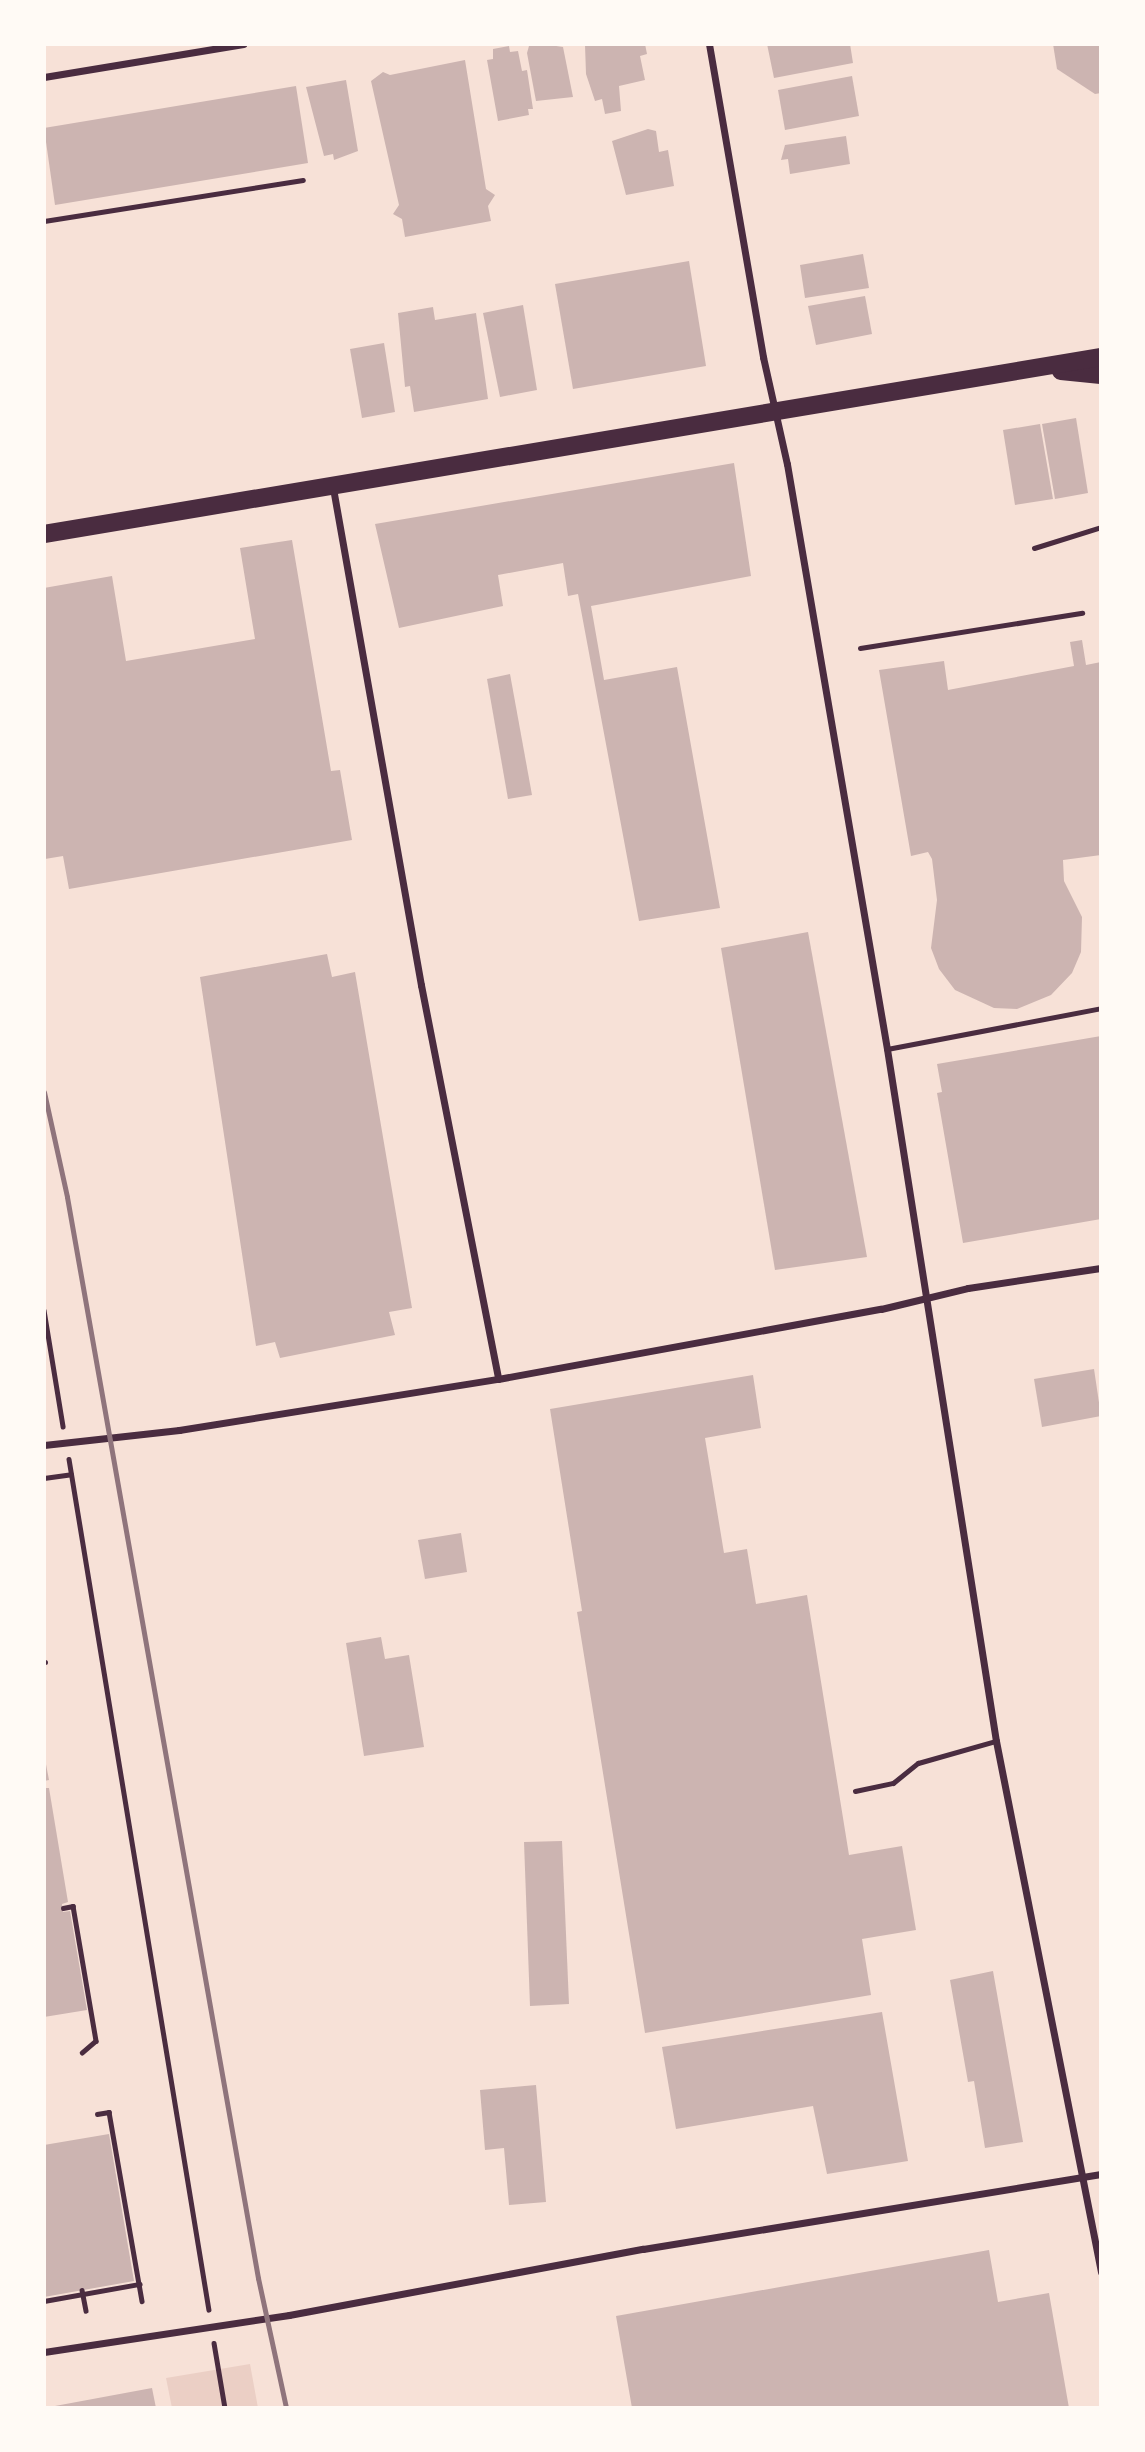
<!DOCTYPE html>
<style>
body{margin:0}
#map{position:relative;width:1145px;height:2452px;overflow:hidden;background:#f7e1d7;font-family:Roboto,sans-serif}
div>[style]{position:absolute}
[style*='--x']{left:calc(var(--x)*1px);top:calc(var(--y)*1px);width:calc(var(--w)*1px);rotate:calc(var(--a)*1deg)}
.green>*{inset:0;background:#ebcfc5}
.building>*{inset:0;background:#ccb4b1}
.path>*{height:4.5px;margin:-2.25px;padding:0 2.25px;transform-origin:2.25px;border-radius:2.25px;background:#4a2c40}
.service>*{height:5px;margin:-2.5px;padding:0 2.5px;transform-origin:2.5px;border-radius:2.5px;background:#4a2c40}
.minor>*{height:7px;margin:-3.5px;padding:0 3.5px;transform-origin:3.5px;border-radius:3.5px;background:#4a2c40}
.primary>*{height:18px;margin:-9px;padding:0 9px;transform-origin:9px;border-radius:9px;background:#4a2c40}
.rail>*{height:5px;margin:-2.5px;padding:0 2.5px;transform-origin:2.5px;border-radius:2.5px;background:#8f747c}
span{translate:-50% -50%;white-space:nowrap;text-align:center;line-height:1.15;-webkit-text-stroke:5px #fffaf5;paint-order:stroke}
.frame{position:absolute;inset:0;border:46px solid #fffaf5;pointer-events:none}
</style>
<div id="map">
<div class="green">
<i style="clip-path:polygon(250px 2364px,258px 2408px,172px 2408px,166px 2378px)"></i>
</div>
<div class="building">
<i style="clip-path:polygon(543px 44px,563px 47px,573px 97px,536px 101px,527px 53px,529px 46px)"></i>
<i style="clip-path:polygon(645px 44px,647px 54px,640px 56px,645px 80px,619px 86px,621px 111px,605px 114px,602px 99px,595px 101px,586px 74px,585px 45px)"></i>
<i style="clip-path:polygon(767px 44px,850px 44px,853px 63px,774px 78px)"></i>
<i style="clip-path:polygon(1053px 44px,1101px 44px,1101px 93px,1095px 94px,1057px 69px)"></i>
<i style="clip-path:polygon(509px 46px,510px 52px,518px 51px,522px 71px,527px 70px,533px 109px,528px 109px,529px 115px,498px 121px,487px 60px,493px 59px,493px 49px)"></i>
<i style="clip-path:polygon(465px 60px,486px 189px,495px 195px,488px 206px,491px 221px,405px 237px,402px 219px,393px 214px,399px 205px,371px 81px,383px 72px,390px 75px)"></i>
<i style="clip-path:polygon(852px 76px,859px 116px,785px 130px,778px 90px)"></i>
<i style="clip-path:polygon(346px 80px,358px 151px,334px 160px,333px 154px,324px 156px,306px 87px)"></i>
<i style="clip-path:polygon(296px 86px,308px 163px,55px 205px,44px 128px)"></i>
<i style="clip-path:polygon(648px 129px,656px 131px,659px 152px,668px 150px,674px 186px,626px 195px,612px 141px)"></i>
<i style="clip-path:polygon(846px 136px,850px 164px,790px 174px,788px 159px,781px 160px,785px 145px)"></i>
<i style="clip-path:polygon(863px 254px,869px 288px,805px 298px,800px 265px)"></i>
<i style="clip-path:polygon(689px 261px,706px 366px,573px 389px,555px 284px)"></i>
<i style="clip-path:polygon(865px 296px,872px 334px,816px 345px,808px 306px)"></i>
<i style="clip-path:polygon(523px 305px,537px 390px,500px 397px,483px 313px)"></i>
<i style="clip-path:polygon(433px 307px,435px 320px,476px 313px,488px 399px,414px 412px,410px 386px,405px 387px,398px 313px)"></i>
<i style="clip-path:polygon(384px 343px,395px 412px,362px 418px,350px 349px)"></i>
<i style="clip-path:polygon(1076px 418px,1088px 493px,1055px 499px,1042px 424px)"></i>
<i style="clip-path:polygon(1040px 424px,1053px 499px,1015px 505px,1003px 430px)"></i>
<i style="clip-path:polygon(734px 463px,751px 576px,591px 606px,604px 680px,677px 667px,720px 908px,639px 921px,578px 594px,568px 596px,563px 563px,498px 575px,503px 606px,399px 628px,375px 524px)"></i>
<i style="clip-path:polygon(292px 540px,331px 771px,340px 770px,352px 840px,69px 889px,63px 856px,45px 859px,44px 851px,44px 588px,112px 576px,126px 661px,255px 639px,240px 548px)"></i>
<i style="clip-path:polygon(1082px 640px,1086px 665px,1101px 662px,1101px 855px,1063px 860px,1064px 881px,1082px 917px,1081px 952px,1072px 973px,1051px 995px,1017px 1009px,994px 1008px,955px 990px,939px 969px,931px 948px,937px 900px,932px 859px,928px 852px,911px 856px,879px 670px,944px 661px,948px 690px,1074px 666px,1070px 642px)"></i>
<i style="clip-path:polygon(510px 674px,532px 795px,508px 799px,487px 679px)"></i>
<i style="clip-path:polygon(808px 932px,867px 1257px,775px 1270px,721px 948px)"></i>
<i style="clip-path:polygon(327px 954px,332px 977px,355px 972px,412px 1308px,389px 1312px,395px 1335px,280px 1358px,275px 1342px,256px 1346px,200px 977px)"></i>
<i style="clip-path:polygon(1101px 1036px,1101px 1219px,963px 1243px,937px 1093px,942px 1092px,937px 1064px)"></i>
<i style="clip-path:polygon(1094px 1369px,1101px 1416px,1042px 1427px,1034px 1379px)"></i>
<i style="clip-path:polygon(753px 1375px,761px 1428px,705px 1438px,724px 1553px,747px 1549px,756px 1604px,807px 1595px,849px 1855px,902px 1846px,916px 1930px,862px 1939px,871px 1995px,645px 2033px,577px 1612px,582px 1611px,550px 1409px)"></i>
<i style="clip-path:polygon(461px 1533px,467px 1572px,425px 1579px,418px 1540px)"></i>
<i style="clip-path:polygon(381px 1637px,385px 1659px,409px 1655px,424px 1747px,364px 1756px,346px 1643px)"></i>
<i style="clip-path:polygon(44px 1754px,49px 1780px,44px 1781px)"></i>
<i style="clip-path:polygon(44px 1788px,49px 1788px,68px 1902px,62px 1904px,63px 1912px,70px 1911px,87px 2010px,44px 2017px)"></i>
<i style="clip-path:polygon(562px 1841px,569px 2004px,530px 2006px,524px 1842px)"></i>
<i style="clip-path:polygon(993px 1971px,1023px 2142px,985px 2148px,974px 2081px,968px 2082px,950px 1980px)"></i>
<i style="clip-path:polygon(882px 2012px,908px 2161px,827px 2174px,813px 2106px,676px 2129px,662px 2047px)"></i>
<i style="clip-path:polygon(536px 2085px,546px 2202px,509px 2205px,504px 2148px,485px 2150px,480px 2090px)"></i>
<i style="clip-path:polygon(109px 2134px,134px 2281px,44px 2297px,44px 2145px)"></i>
<i style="clip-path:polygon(989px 2250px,998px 2302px,1049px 2293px,1069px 2408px,632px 2408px,616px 2316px)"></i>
<i style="clip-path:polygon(152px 2388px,156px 2408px,55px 2408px,55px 2406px)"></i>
</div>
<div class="path">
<i style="--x:44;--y:1310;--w:118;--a:80.7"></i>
<i style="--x:69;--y:1459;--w:862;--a:80.66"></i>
<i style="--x:44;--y:1478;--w:27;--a:-8"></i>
<i style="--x:63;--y:1908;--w:10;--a:-11"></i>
<i style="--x:73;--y:1906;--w:137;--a:80.3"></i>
<i style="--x:96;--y:2041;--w:18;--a:139"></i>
<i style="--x:97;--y:2114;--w:12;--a:-9"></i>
<i style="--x:109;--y:2112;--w:192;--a:80.1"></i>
<i style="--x:82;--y:2290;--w:21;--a:79"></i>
<i style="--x:44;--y:2301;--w:97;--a:-10.1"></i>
<i style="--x:214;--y:2343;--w:66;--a:80.4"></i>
</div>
<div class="service">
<i style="--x:44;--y:221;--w:262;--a:-9"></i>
<i style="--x:1034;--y:548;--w:70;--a:-17.4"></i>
<i style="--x:860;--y:648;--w:225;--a:-9"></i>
<i style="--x:887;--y:1049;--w:218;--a:-10.8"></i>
<i style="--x:44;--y:1662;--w:1;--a:0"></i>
<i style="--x:855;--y:1791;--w:39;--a:-12"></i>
<i style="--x:893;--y:1783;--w:32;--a:-39"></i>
<i style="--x:918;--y:1763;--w:81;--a:-15.8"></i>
</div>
<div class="minor">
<i style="--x:709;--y:44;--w:318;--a:80.2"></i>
<i style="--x:763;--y:357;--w:110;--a:77.4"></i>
<i style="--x:787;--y:464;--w:593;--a:80.3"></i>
<i style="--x:887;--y:1049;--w:701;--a:81.05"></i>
<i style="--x:996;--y:1741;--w:541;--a:78.81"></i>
<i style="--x:44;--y:77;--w:202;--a:-9.4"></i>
<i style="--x:333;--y:488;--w:505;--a:79.96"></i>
<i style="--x:421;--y:985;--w:401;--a:78.9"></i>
<i style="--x:44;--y:1445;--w:136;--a:-6.3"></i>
<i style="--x:179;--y:1430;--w:323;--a:-9.1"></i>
<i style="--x:498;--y:1379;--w:389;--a:-10.4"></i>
<i style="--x:881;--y:1309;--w:89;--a:-13.6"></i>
<i style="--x:968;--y:1288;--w:134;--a:-8.6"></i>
<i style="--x:44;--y:2352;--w:248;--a:-8.6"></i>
<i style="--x:289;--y:2315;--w:360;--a:-10.6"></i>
<i style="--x:643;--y:2249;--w:464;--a:-9.3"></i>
</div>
<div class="primary">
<i style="--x:1061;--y:371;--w:40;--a:5.7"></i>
<i style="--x:44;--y:534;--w:1072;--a:-9.51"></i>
</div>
<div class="rail">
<i style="--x:44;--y:1092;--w:107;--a:77.6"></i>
<i style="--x:67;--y:1197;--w:1098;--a:79.98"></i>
<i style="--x:258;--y:2278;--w:133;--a:77.8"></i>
</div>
<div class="frame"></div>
</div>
